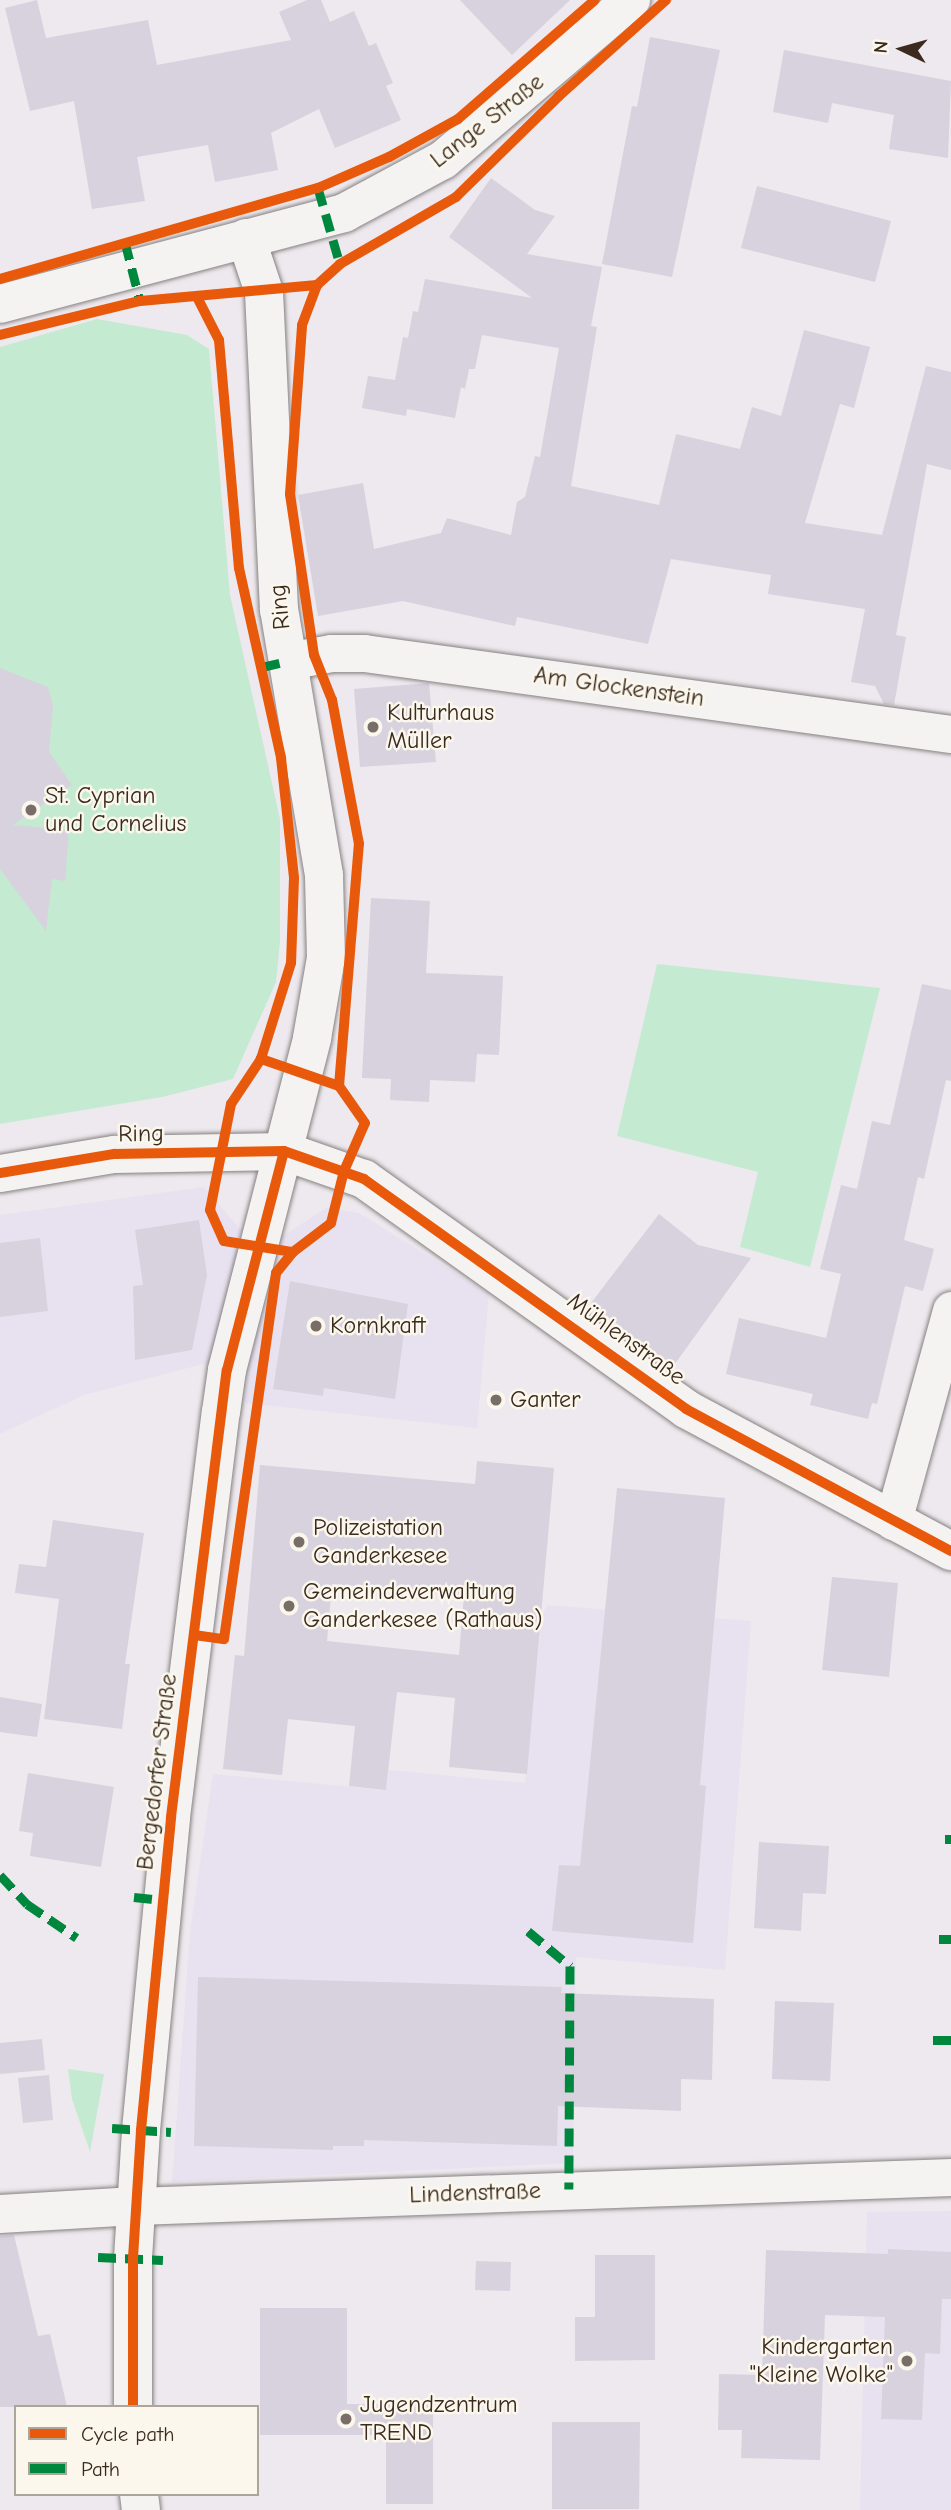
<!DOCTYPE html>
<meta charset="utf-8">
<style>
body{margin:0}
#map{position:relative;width:951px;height:2510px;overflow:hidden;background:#ede9ee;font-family:"Comic Neue",sans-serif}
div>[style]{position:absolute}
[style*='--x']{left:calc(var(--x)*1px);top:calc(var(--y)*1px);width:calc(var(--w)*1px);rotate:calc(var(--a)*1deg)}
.built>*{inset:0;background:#e8e2f0}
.green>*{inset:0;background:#c4ebd2}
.building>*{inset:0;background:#d7d2de}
.roads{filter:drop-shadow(0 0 2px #868181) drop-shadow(0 0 2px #868181)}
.street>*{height:37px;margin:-18.5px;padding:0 18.5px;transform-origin:18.5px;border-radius:18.5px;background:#f5f3f1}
.secondary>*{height:38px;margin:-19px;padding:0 19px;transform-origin:19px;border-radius:19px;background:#f5f3f1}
.quiet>*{height:9px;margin-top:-4.5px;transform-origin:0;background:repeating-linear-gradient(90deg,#00873e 0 18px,transparent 0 27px)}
.cycleway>*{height:10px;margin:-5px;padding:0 5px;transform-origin:5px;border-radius:5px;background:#e8590c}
.dots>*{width:19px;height:19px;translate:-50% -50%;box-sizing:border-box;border:4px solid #fbf7ec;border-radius:50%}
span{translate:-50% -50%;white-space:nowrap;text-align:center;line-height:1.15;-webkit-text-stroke:5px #fbf7ec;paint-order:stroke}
.street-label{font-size:24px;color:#3b2a1e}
.poi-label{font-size:24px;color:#3b2a1e}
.left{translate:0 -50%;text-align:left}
.right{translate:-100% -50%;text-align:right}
.legend{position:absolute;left:14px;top:2405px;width:245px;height:91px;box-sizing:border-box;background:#fbf7ec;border:2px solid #aea59a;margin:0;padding:9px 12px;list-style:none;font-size:21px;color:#3b2a1e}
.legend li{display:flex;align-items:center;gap:14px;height:35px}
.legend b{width:35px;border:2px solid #aea59a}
.north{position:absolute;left:867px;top:14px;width:70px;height:70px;-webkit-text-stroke:5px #fbf7ec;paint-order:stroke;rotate:275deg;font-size:19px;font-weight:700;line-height:28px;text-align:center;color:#3b2a1e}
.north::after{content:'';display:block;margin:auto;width:24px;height:32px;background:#3b2a1e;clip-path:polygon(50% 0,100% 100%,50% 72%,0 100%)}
</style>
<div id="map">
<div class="built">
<i style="clip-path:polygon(204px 1187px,239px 1228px,283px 1236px,326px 1208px,359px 1213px,489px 1294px,477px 1428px,245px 1403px,248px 1374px,211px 1362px,84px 1395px,0 1434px,0 1215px)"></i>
<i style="clip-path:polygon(547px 1605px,751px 1621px,725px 1970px,576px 1957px,573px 2163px,172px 2182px,190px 1932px,213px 1774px,386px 1790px,389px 1770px,525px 1783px,541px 1619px)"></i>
<i style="clip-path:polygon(951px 2211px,951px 2510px,860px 2510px,867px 2212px)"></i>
</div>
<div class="green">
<i style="clip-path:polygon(97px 319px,187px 335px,209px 349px,230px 595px,280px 819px,280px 941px,276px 982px,233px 1079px,162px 1097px,0 1124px,0 347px)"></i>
<i style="clip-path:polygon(657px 964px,880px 988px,810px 1267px,740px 1247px,758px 1172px,617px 1136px)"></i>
<i style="clip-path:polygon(68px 2069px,104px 2074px,90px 2152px,72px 2099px)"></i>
</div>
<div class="building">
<i style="clip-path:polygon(37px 0,46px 38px,148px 20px,157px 65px,291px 40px,279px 12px,307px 0,321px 0,330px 22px,354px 11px,369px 46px,376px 43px,393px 83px,386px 86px,401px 120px,335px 148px,319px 109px,271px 133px,278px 170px,215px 182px,208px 145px,137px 157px,145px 201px,92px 209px,74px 101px,30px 111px,5px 8px)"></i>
<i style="clip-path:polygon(460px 0,570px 0,512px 55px)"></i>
<i style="clip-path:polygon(650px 37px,720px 50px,672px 277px,602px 264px,632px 106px,637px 107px)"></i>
<i style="clip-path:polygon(784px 50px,951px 81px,948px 158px,889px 149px,894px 115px,832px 103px,828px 123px,773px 112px)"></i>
<i style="clip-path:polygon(491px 178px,535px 210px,555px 216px,527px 254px,602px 267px,591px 326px,597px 327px,571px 486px,659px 505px,676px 434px,740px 449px,752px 407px,781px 416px,804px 330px,870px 347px,854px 408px,840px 404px,805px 523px,882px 535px,926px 366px,951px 372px,951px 470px,927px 464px,896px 635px,906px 637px,894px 705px,884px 704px,875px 686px,851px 682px,865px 609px,768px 594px,771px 575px,671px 559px,648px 644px,517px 617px,515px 626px,403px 601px,318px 616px,298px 495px,363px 483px,374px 549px,441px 533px,447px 518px,511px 535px,517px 502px,525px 497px,535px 456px,540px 457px,559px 348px,482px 335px,475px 369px,469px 369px,465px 389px,461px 387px,455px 418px,407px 409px,406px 416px,362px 408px,368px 376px,395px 380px,403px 337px,408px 338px,413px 311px,418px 312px,425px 279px,532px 298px,449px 237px)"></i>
<i style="clip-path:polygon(757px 186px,891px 221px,875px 282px,741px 248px)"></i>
<i style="clip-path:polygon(0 668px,48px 687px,53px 706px,49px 752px,72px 785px,13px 825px,69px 830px,65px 881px,52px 879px,46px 931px,0 869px)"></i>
<i style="clip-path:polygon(429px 683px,436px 762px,360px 767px,354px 689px)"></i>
<i style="clip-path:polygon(371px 898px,430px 901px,426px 973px,503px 976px,499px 1055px,477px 1054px,475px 1082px,430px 1080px,429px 1102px,390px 1100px,391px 1079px,362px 1078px)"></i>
<i style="clip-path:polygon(922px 984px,951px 990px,951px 1081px,946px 1080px,924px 1179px,918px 1177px,904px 1240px,934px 1249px,923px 1291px,905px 1286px,877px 1404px,872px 1403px,868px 1419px,810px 1405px,813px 1394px,726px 1374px,739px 1318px,826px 1338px,841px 1274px,820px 1269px,841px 1185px,857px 1189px,872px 1121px,890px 1125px)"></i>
<i style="clip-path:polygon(659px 1214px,698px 1245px,751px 1258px,672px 1368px,591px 1303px)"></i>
<i style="clip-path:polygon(199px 1220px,207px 1275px,192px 1350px,135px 1360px,133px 1286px,143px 1285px,135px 1230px)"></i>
<i style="clip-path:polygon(40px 1238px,48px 1311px,0 1317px,0 1243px)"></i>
<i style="clip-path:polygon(290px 1281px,408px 1304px,395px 1399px,324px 1388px,323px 1396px,273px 1389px)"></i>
<i style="clip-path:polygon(evenodd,477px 1461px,554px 1468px,527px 1774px,449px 1767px,455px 1698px,397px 1692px,386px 1790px,349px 1786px,355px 1726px,288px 1719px,282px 1775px,223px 1769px,235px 1655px,244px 1656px,260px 1465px,475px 1484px,477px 1461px,332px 1584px,464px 1595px,459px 1655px,327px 1641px,332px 1584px)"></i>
<i style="clip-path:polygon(617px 1488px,725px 1498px,700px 1785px,706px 1786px,693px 1943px,552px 1931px,559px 1865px,580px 1866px)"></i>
<i style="clip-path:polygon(53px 1520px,144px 1533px,125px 1664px,130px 1664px,122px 1729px,44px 1719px,59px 1599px,15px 1593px,19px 1564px,46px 1567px)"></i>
<i style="clip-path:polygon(832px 1577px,898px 1583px,889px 1677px,822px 1670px)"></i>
<i style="clip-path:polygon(0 1697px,42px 1704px,37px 1737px,0 1732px)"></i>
<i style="clip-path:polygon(28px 1773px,114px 1787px,101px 1867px,30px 1856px,33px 1833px,19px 1831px)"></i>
<i style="clip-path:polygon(759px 1842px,829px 1846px,826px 1894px,803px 1893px,801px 1931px,754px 1928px)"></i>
<i style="clip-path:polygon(198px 1977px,562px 1987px,561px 1993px,714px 1999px,712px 2080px,681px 2079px,681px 2111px,558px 2106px,557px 2146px,364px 2140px,364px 2146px,333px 2146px,333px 2150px,194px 2146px)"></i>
<i style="clip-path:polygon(775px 2001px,834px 2003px,830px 2081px,772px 2079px)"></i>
<i style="clip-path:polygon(42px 2039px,45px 2070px,0 2074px,0 2043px)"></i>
<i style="clip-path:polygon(49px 2075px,53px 2120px,23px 2123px,18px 2078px)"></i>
<i style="clip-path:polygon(14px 2235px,38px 2336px,50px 2334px,67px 2407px,0 2407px,0 2236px)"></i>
<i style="clip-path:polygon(888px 2249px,951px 2252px,951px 2299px,942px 2299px,940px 2354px,925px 2353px,922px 2420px,881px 2419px,885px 2317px,825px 2315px,820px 2460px,741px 2458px,742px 2430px,718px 2430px,719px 2374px,762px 2375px,766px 2250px,888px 2254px)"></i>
<i style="clip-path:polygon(595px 2255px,655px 2255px,655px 2360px,575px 2361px,575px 2317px,595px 2317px)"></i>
<i style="clip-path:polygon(476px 2261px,511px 2262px,510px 2291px,475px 2290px)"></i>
<i style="clip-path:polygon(260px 2308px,347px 2308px,347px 2404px,433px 2404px,433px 2504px,386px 2504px,386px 2435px,260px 2435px)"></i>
<i style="clip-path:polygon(552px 2422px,640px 2422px,639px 2509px,552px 2509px)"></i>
</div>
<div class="roads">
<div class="street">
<i style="--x:287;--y:661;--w:45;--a:-10.3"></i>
<i style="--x:331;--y:653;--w:33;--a:0"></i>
<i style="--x:364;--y:653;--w:593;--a:7.86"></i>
<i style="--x:0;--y:1173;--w:116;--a:-9.5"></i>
<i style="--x:114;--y:1154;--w:170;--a:-1"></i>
<i style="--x:893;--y:1521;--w:219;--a:-74.6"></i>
<i style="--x:136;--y:2206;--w:816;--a:-2.04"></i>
</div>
<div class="secondary">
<i style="--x:0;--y:304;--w:356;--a:-14.8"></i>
<i style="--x:344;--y:213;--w:112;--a:-28.2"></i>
<i style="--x:443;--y:160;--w:247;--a:-40.4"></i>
<i style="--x:284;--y:1151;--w:85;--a:19.3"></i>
<i style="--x:364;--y:1179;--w:396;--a:35.5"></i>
<i style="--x:686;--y:1409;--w:301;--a:28.2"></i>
<i style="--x:0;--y:2214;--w:136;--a:-3.4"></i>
<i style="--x:133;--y:2407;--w:149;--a:-90"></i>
<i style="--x:133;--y:2258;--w:128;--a:-86.4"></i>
<i style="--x:141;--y:2130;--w:314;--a:-84.5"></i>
<i style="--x:171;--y:1817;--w:408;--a:-83"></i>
<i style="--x:221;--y:1412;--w:42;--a:-81.9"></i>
<i style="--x:227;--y:1370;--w:343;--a:-75.6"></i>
<i style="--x:312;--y:1038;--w:81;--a:-80.1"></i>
<i style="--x:326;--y:958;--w:83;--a:-91.4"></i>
<i style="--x:324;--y:875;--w:269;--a:-99.6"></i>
<i style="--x:279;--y:610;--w:318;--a:-92.7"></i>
<i style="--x:264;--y:292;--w:57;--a:-108.4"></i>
<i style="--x:139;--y:2494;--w:16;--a:83"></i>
</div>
</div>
<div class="quiet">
<i style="--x:318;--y:188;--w:79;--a:73.9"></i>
<i style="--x:125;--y:242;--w:61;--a:75.7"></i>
<i style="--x:262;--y:667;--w:26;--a:-13"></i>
<i style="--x:945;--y:1839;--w:6;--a:0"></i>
<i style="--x:0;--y:1875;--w:40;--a:47"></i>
<i style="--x:27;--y:1904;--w:60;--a:34.2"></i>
<i style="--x:134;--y:1897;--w:29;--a:6"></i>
<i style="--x:528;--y:1931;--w:55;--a:39.8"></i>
<i style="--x:570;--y:1966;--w:223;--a:90.3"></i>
<i style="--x:939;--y:1939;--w:12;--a:0"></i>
<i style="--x:933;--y:2040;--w:18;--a:0"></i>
<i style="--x:112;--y:2128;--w:59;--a:3.9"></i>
<i style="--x:98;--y:2257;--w:65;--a:2.6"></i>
</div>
<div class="cycleway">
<i style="--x:0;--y:279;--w:331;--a:-16"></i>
<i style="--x:318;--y:188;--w:77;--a:-23.6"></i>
<i style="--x:389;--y:157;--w:79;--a:-28.8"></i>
<i style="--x:458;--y:119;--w:181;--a:-41"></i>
<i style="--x:198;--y:299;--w:46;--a:62.9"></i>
<i style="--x:219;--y:340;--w:229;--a:85"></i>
<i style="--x:239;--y:568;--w:195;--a:77.5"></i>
<i style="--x:281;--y:758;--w:121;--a:83.8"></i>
<i style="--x:294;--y:878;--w:85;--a:92"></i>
<i style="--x:291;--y:963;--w:101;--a:107.4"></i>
<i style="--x:261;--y:1059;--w:54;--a:123.7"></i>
<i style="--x:231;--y:1104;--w:108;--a:101.2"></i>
<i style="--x:210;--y:1210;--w:34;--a:66"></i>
<i style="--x:224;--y:1241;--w:70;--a:9.1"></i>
<i style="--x:0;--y:335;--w:144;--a:-13.7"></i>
<i style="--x:140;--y:301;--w:178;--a:-5.2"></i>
<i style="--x:339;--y:1086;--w:243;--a:-85.3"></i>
<i style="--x:359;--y:844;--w:147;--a:-100.6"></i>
<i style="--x:332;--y:700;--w:48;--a:-111.8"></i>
<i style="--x:314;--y:655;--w:163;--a:-98.5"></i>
<i style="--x:290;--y:494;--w:169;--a:-85.9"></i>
<i style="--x:302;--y:325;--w:43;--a:-69.4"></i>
<i style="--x:317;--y:285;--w:31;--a:-42"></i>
<i style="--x:340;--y:264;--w:134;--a:-30"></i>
<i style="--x:456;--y:197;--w:144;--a:-44.4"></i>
<i style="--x:559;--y:96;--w:144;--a:-41.9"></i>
<i style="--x:0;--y:1173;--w:116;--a:-9.5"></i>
<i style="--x:114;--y:1154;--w:170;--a:-1"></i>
<i style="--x:284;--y:1151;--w:85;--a:19.3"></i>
<i style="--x:364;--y:1179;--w:396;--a:35.5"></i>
<i style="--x:686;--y:1409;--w:301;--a:28.2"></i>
<i style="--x:194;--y:1635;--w:30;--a:8"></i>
<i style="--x:224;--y:1639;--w:370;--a:-81.9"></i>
<i style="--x:276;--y:1273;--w:27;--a:-51"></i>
<i style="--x:293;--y:1252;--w:48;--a:-37.3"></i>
<i style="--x:331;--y:1223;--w:54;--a:-76"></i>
<i style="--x:344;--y:1171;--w:52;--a:-66.4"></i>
<i style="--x:365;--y:1123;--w:45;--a:-125.1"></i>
<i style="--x:339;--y:1086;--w:83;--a:-160.9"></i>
<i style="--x:133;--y:2407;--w:149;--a:-90"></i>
<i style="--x:133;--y:2258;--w:128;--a:-86.4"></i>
<i style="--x:141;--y:2130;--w:314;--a:-84.5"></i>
<i style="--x:171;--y:1817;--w:450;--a:-82.9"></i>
<i style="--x:227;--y:1370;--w:226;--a:-75.4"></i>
</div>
<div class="dots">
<i style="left:373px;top:727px;background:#796d67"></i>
<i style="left:31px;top:810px;background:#796d67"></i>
<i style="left:316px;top:1326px;background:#796d67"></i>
<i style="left:496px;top:1400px;background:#796d67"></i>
<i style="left:299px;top:1542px;background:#796d67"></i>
<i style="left:289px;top:1606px;background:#796d67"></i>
<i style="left:907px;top:2361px;background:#796d67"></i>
<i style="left:346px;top:2419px;background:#796d67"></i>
</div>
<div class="street-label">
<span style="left:487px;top:121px;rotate:-38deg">Lange Straße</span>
<span style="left:280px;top:607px;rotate:-96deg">Ring</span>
<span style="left:619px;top:687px;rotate:8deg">Am Glockenstein</span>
<span style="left:141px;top:1134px;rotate:-1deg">Ring</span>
<span style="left:626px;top:1339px;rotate:36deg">Mühlenstraße</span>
<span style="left:157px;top:1772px;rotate:-83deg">Bergedorfer Straße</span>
<span style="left:475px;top:2193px;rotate:-2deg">Lindenstraße</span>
</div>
<div class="poi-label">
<span class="left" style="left:387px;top:727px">Kulturhaus<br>Müller</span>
<span class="left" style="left:45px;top:810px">St. Cyprian<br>und Cornelius</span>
<span class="left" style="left:330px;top:1326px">Kornkraft</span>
<span class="left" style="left:510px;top:1400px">Ganter</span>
<span class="left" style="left:313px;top:1542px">Polizeistation<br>Ganderkesee</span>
<span class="left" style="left:303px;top:1606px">Gemeindeverwaltung<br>Ganderkesee (Rathaus)</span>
<span class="right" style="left:893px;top:2361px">Kindergarten<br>"Kleine Wolke"</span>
<span class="left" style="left:360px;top:2419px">Jugendzentrum<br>TREND</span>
</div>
<ul class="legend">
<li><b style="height:9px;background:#e8590c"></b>Cycle path</li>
<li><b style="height:9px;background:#00873e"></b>Path</li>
</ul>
<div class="north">N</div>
</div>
